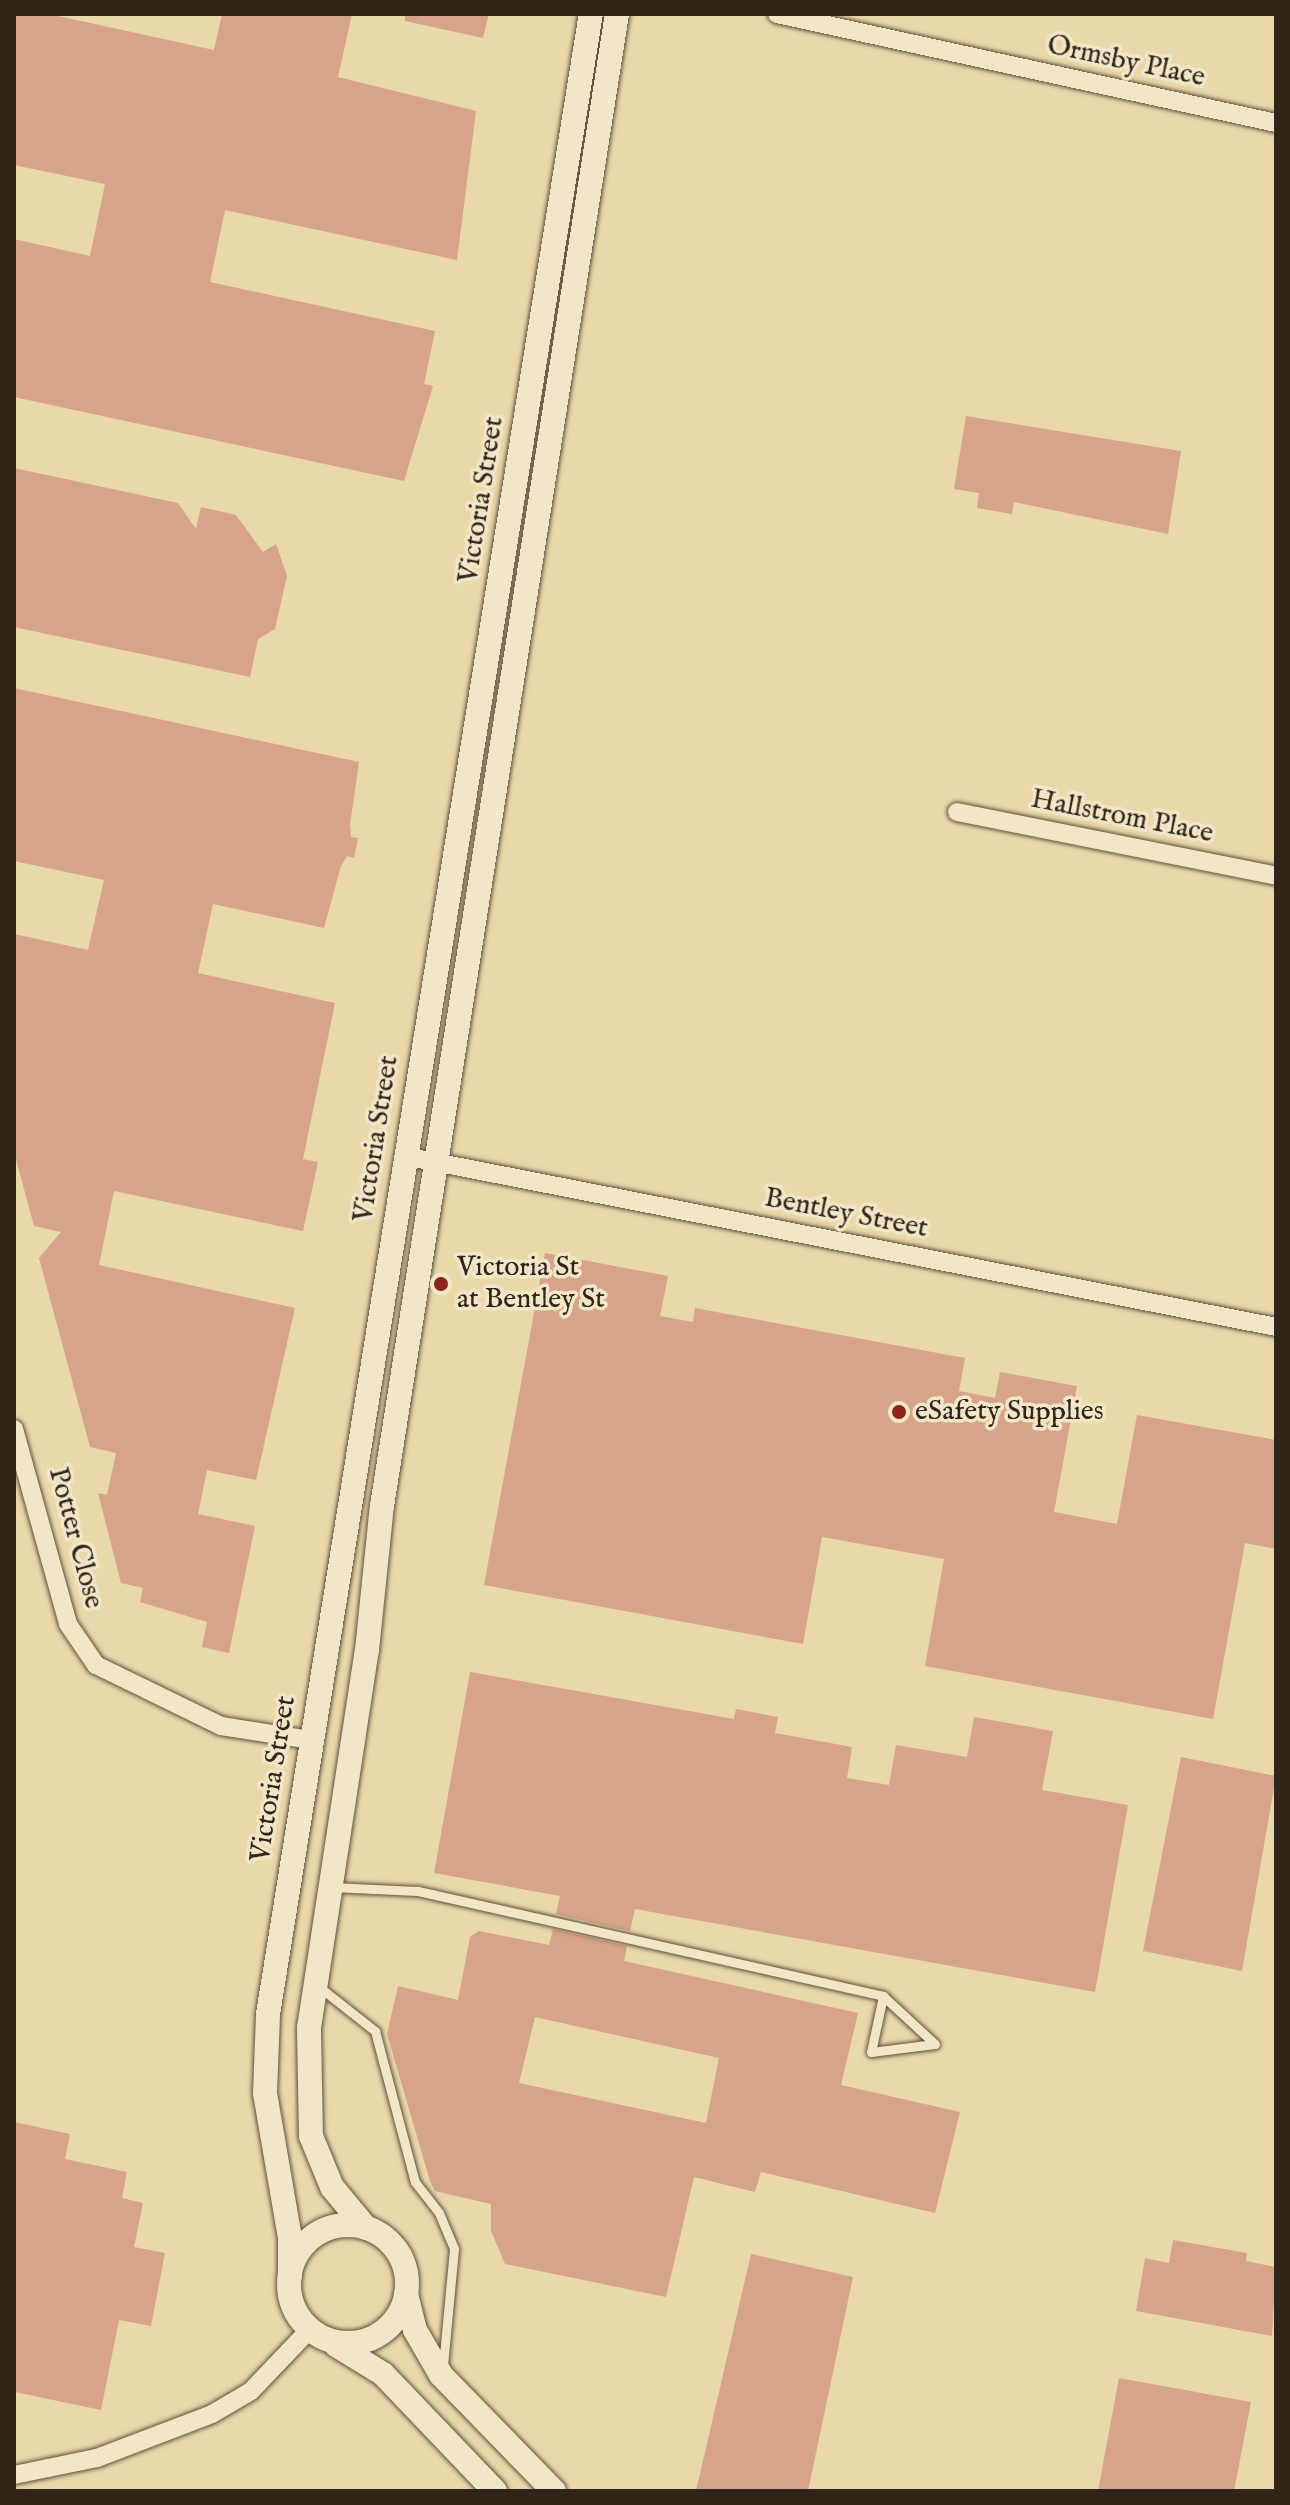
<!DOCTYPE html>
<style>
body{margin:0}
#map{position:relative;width:1290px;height:2505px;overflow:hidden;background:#e9d8aa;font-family:"IM FELL English",serif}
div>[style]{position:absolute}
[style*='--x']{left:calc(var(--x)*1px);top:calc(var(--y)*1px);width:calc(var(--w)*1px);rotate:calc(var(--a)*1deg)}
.building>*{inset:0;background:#d7a389}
.roads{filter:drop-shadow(0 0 2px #5f513d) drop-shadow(0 0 2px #5f513d)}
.service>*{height:9px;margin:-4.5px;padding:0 4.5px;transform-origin:4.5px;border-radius:4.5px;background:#f1e6c8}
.minor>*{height:18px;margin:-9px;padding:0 9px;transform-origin:9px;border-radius:9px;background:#f1e6c8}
.secondary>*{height:24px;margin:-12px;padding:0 12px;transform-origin:12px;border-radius:12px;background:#f1e6c8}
.secondary>.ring{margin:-12px;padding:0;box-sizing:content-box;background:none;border:24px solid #f1e6c8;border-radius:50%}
.dots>*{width:22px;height:22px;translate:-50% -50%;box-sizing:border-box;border:4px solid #f1e6c8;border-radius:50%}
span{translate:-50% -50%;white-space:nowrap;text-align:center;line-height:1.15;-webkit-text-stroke:7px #f1e6c8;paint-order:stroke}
.street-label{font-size:28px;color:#312419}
.poi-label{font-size:28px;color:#312419}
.left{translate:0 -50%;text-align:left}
.frame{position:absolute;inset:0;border:16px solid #312419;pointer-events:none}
</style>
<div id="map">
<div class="building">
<i style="clip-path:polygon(14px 14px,49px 14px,214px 50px,222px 14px,352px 14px,338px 77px,476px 111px,457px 260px,225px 210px,210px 282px,435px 331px,424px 384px,433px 386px,404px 481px,14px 397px,14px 239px,90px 256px,105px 184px,14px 165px)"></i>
<i style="clip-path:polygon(405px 14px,489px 14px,483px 38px,405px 21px)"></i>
<i style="clip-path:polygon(966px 416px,1181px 451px,1168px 534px,1014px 502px,1012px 514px,977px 508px,979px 493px,954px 489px)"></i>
<i style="clip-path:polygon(14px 468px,178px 503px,196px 529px,201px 507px,236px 515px,263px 552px,276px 544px,287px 576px,275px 629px,258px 639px,250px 677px,14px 627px)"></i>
<i style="clip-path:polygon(14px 688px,359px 762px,350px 825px,351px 837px,358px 838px,354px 858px,347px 856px,341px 866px,324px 928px,213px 904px,198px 973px,335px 1003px,303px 1159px,318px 1162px,303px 1231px,114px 1191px,99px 1265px,295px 1308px,256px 1480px,207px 1470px,198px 1514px,255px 1526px,229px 1653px,202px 1647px,207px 1622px,140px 1602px,143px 1588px,121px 1583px,98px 1493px,107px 1495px,116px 1453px,90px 1447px,39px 1258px,61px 1232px,34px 1226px,14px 1152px,14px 934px,88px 950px,104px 880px,14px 861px)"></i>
<i style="clip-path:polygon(545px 1253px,668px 1276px,660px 1316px,693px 1322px,695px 1308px,965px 1358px,959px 1391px,995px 1398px,1000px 1372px,1077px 1386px,1054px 1512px,1117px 1524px,1137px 1415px,1276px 1440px,1276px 1549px,1245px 1543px,1213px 1719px,925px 1666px,944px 1559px,822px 1537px,803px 1644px,484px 1585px)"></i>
<i style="clip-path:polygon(470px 1672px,734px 1719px,736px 1709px,778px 1717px,775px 1733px,852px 1747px,847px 1778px,889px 1785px,896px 1745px,967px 1757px,974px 1717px,1053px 1731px,1042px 1790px,1128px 1805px,1095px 1992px,635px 1909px,630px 1931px,556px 1914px,560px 1896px,434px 1873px)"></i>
<i style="clip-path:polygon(1181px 1757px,1276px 1776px,1242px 1971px,1143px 1951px)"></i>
<i style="clip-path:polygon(evenodd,553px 1929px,627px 1946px,624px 1961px,858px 2013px,841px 2085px,960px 2112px,935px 2213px,761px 2172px,755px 2192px,694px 2177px,666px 2297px,505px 2264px,491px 2231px,491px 2204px,435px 2191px,430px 2181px,387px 2034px,398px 1986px,458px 2000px,470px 1937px,479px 1931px,549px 1945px,553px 1929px,535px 2017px,719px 2058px,706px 2123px,519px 2083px,535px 2017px)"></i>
<i style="clip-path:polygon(14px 2122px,70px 2134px,65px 2159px,127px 2172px,122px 2198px,143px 2203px,134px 2247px,165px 2253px,151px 2326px,119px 2320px,101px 2410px,15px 2392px)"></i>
<i style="clip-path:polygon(1173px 2240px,1247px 2253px,1246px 2261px,1276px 2267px,1272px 2336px,1136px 2311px,1145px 2258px,1169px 2263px)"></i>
<i style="clip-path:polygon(751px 2254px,853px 2277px,808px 2491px,696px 2491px)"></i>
<i style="clip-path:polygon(1119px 2378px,1251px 2402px,1234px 2491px,1098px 2491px)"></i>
</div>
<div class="roads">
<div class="service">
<i style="--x:331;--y:1887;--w:87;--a:2.6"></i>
<i style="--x:418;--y:1891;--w:477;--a:12.7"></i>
<i style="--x:883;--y:1996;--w:57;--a:102.1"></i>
<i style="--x:871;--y:2052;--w:64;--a:-7.1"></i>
<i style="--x:935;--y:2044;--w:71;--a:-137.3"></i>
<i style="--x:318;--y:1986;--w:73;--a:38.3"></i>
<i style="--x:375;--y:2031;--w:156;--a:75.2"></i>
<i style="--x:415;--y:2182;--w:39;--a:52"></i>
<i style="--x:439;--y:2213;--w:39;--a:67"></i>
<i style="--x:454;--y:2249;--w:118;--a:95.4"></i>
</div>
<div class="minor">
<i style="--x:777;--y:14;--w:511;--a:12.32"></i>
<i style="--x:957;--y:812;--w:325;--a:11.3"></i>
<i style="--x:404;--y:1156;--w:889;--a:11.09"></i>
<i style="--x:14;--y:1429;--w:202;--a:74.5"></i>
<i style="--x:68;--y:1624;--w:50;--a:55.7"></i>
<i style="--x:96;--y:1665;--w:139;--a:26"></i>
<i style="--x:221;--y:1726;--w:90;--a:8.9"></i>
<i style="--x:14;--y:2475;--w:85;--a:-11.6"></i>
<i style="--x:97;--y:2458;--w:123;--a:-20.9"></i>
<i style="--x:212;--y:2414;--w:45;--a:-30.5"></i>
<i style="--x:251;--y:2391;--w:86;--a:-46.4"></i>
</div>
<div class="secondary">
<i class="ring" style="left:289px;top:2225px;width:94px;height:94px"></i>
<i style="--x:366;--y:2228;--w:53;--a:-129.7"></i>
<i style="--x:332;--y:2187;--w:55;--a:-112.4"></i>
<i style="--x:311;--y:2136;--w:108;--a:-91.1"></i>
<i style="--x:309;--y:2028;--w:382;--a:-81.3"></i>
<i style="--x:367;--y:1650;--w:145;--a:-84.1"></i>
<i style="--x:382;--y:1506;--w:1510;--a:-81.05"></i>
<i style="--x:290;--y:2276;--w:38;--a:-90"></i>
<i style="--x:290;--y:2238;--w:147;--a:-99.8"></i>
<i style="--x:265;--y:2093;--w:79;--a:-87.8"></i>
<i style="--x:268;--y:2014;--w:2026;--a:-80.83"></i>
<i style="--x:406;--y:2294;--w:37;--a:76"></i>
<i style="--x:415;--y:2330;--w:52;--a:60"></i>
<i style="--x:441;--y:2375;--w:162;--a:45.8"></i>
<i style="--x:336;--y:2345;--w:55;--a:31.7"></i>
<i style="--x:383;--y:2374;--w:162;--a:46.3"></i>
</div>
</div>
<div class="dots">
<i style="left:441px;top:1284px;background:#8f2418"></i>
<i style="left:899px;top:1412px;background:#8f2418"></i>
</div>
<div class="street-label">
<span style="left:1126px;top:62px;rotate:12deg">Ormsby Place</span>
<span style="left:482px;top:500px;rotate:-81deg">Victoria Street</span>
<span style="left:1122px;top:817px;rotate:11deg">Hallstrom Place</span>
<span style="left:377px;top:1139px;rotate:-81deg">Victoria Street</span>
<span style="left:846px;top:1214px;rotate:11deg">Bentley Street</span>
<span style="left:75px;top:1538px;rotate:75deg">Potter Close</span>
<span style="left:274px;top:1779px;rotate:-81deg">Victoria Street</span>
</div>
<div class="poi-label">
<span class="left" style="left:457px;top:1284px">Victoria St<br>at Bentley St</span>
<span class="left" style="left:915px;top:1412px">eSafety Supplies</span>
</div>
<div class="frame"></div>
</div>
